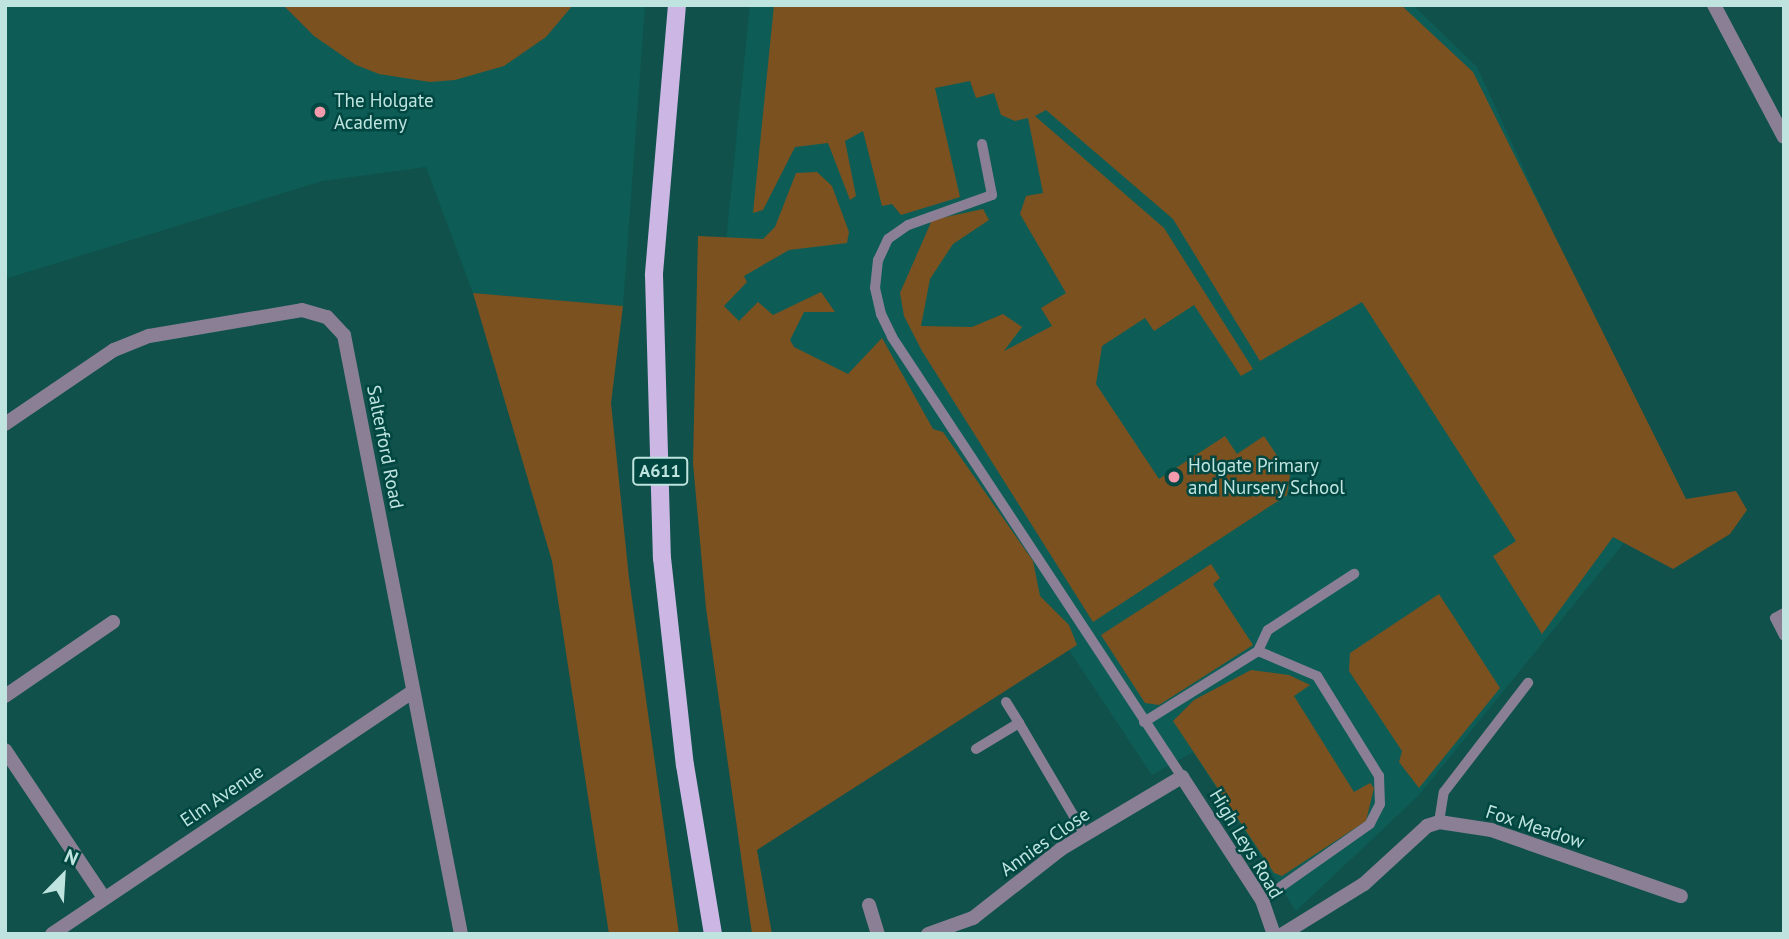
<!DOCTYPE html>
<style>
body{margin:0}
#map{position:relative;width:1789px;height:939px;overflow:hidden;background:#10514b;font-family:"PT Sans",sans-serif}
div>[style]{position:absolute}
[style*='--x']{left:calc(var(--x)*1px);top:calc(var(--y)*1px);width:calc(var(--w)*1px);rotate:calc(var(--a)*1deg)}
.built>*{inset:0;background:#0d5d56}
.green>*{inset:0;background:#7b5120}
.lane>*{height:10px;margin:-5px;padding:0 5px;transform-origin:5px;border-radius:5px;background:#8a7f95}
.street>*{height:14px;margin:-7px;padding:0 7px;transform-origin:7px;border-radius:7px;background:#8a7f95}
.primary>*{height:18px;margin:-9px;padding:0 9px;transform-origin:9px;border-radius:9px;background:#ccb6e3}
.dots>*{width:19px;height:19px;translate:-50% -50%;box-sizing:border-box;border:4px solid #004641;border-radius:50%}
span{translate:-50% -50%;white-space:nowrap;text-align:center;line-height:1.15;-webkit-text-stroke:5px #004641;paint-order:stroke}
.shield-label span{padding:2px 5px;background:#004641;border:2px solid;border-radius:5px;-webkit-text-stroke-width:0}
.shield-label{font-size:18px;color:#bfe4df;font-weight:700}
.poi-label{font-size:19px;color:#bfe4df}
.left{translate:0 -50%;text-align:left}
.street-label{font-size:19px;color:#bfe4df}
.frame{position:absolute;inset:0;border:7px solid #bfe4df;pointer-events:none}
.north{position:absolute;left:28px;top:841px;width:70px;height:70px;-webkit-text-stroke:5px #004641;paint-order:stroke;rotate:24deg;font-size:19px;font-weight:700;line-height:28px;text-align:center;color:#bfe4df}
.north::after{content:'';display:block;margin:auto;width:24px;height:32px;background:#bfe4df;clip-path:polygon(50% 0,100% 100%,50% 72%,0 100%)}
</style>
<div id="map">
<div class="built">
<i style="clip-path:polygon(5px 5px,645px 5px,623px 306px,473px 293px,426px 167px,322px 181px,5px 279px)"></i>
<i style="clip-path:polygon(750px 5px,1413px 5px,1477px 67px,1568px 265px,1613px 410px,1623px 544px,1419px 795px,1296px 911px,1193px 752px,1152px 775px,1069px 650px,810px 813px,716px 341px)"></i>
</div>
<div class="green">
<i style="clip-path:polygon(283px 5px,573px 5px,546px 37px,504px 66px,455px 80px,430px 82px,379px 74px,356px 65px,314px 36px)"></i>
<i style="clip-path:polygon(774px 5px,1401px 5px,1473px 72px,1686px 499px,1736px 491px,1747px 510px,1730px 534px,1673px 569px,1613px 537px,1542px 634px,1493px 556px,1516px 541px,1362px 302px,1260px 361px,1173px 219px,1046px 110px,1035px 116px,1164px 228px,1253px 369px,1241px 376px,1194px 305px,1154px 331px,1145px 318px,1102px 346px,1096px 384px,1159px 479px,1225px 436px,1237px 454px,1264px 436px,1290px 475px,1287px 495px,1093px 622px,922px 351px,904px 316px,900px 293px,932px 220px,983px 209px,989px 220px,953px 244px,930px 279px,921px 326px,972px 327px,1003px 314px,1022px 327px,1004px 351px,1052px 326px,1041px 308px,1066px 293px,1020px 214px,1026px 196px,1043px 193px,1028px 118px,1015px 121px,1001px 115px,994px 93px,976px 98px,970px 81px,935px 88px,960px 197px,901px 215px,892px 204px,882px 206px,863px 131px,845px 141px,856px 196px,850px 200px,828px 143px,795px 147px,763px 210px,753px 213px)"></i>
<i style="clip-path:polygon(817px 172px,832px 186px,849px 232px,847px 243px,789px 250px,744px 276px,747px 282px,724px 306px,739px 321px,758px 302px,773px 315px,821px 292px,835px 312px,804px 312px,790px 340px,794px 347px,848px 374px,882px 338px,933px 429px,943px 432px,1033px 561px,1040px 596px,1069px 625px,1077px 645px,757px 850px,772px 934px,752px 934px,706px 608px,693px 463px,698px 236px,763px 239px,775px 227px,796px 173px)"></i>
<i style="clip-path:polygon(473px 293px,623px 306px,611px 403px,629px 578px,679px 934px,609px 934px,552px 561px)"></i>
<i style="clip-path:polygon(1211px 564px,1220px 578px,1213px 584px,1253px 645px,1159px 705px,1145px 703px,1101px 635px)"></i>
<i style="clip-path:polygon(1439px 594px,1500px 688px,1419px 788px,1399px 762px,1402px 751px,1349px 671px,1350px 653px)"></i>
<i style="clip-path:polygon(1251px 670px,1289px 675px,1310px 685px,1294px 696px,1354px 792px,1370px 783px,1374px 788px,1366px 821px,1282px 876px,1274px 873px,1173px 721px,1194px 700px)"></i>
</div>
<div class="lane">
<i style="--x:982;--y:144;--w:52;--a:78.9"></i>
<i style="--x:992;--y:195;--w:89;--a:160.3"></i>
<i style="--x:908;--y:225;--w:24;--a:145"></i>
<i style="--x:888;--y:239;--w:23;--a:115"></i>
<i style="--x:878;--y:260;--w:28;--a:96"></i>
<i style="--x:875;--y:288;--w:27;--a:77"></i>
<i style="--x:881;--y:314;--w:25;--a:64"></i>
<i style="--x:892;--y:337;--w:527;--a:56.61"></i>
<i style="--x:1784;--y:613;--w:10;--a:151"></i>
<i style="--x:1775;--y:618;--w:20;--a:63"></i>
<i style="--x:1258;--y:651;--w:64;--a:23"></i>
<i style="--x:1317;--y:676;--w:118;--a:58.2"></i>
<i style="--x:1379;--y:776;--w:28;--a:88"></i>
<i style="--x:1380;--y:804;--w:22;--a:117"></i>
<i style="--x:1370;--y:824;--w:132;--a:144.9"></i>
<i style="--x:1006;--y:702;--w:25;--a:58"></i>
<i style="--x:1144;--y:722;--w:134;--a:-31.9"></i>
<i style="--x:1258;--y:651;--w:23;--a:-65"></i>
<i style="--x:1268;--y:630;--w:103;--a:-33.1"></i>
<i style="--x:976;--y:749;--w:50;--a:-31.2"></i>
<i style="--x:1019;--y:723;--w:130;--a:59.5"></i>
<i style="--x:1439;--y:822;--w:30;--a:-81"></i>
<i style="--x:1444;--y:792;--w:138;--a:-52.4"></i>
</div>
<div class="street">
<i style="--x:1714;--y:5;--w:149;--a:62.1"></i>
<i style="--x:5;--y:424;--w:132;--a:-34.2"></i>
<i style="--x:114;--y:350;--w:38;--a:-22"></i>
<i style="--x:149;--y:336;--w:155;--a:-9.6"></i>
<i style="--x:302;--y:310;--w:26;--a:16"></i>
<i style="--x:327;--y:317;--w:25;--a:47"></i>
<i style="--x:344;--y:335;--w:610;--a:78.95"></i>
<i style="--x:5;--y:696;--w:131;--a:-34.4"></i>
<i style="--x:5;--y:750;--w:178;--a:56.2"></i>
<i style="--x:869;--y:905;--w:30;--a:73"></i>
<i style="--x:52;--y:934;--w:435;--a:-33.9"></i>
<i style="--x:928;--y:934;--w:48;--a:-19.6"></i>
<i style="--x:973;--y:918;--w:112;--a:-38.1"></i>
<i style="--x:1061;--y:849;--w:141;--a:-30.8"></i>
<i style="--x:1182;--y:777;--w:147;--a:57"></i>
<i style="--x:1262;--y:900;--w:36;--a:71"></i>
<i style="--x:1283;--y:934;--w:95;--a:-31.7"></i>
<i style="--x:1364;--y:884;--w:86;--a:-42.6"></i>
<i style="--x:1427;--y:826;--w:13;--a:-18"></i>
<i style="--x:1439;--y:822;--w:53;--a:8.7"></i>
<i style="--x:1491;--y:830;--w:201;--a:19.2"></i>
</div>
<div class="primary">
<i style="--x:677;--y:5;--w:271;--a:94.9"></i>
<i style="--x:654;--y:275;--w:283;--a:88.4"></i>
<i style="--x:662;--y:558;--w:208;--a:83.7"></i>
<i style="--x:685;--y:765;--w:171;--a:80.6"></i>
</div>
<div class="dots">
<i style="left:320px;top:112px;background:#f39aac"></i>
<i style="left:1174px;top:477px;background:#f39aac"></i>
</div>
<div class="shield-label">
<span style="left:660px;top:471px">A611</span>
</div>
<div class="poi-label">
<span class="left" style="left:334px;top:112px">The Holgate<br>Academy</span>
<span class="left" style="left:1188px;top:477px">Holgate Primary<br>and Nursery School</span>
</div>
<div class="street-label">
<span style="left:385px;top:447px;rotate:79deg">Salterford Road</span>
<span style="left:222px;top:796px;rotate:-34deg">Elm Avenue</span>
<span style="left:1535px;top:827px;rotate:18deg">Fox Meadow</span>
<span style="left:1045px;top:842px;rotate:-35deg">Annies Close</span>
<span style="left:1246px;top:844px;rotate:59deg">High Leys Road</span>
</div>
<div class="frame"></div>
<div class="north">N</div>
</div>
